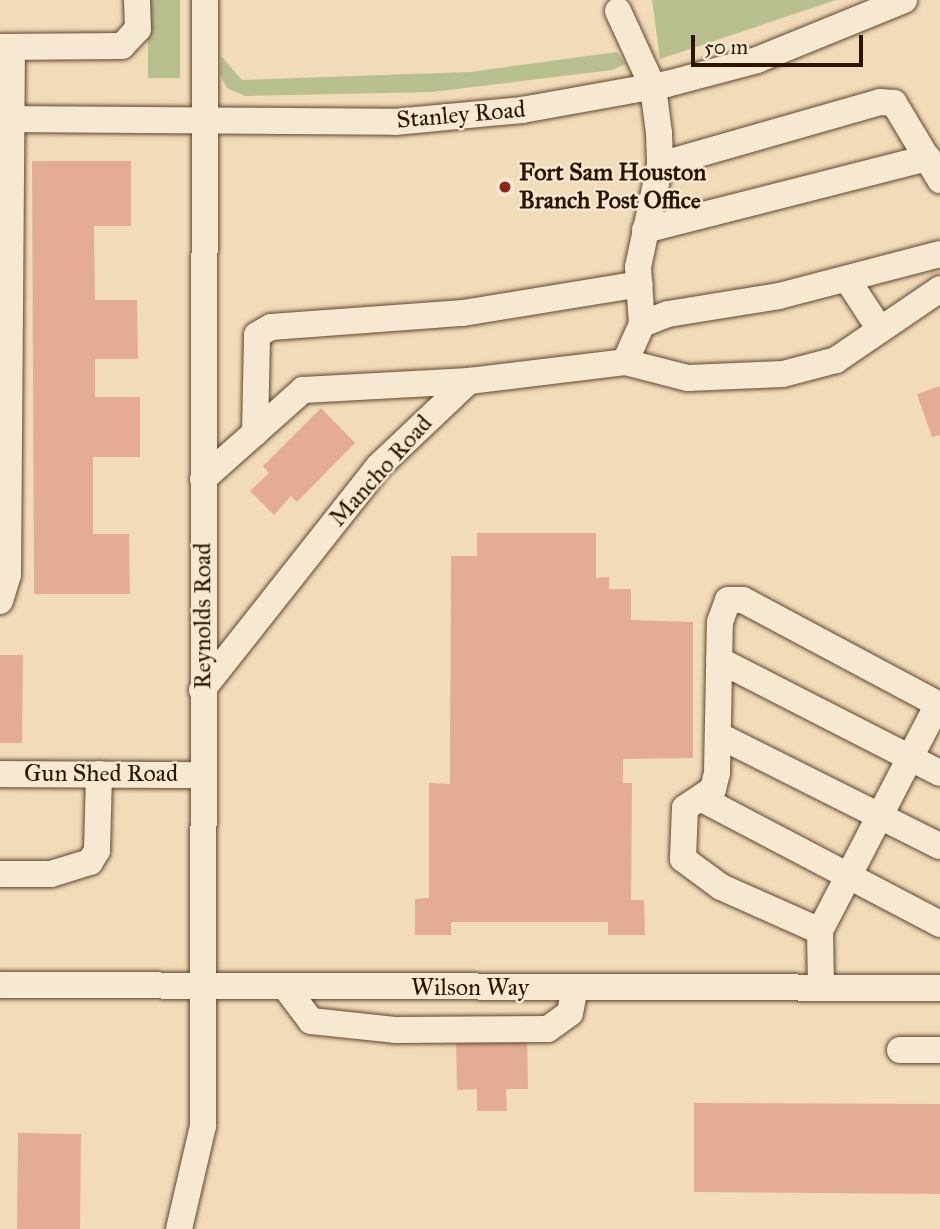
<!DOCTYPE html>
<style>
body{margin:0}
#map{position:relative;width:940px;height:1229px;overflow:hidden;background:#f2dbb9;font-family:"IM FELL Great Primer",serif}
div>[style]{position:absolute}
[style*='--x']{left:calc(var(--x)*1px);top:calc(var(--y)*1px);width:calc(var(--w)*1px);rotate:calc(var(--a)*1deg)}
.green>*{inset:0;background:#b9c090}
.building>*{inset:0;background:#e4ac95}
.roads{filter:drop-shadow(0 0 2px #5d462e) drop-shadow(0 0 2px #5d462e)}
.minor>*{height:26px;margin:-13px;padding:0 13px;transform-origin:13px;border-radius:13px;background:#f7e8d2}
.dots>*{width:19px;height:19px;translate:-50% -50%;box-sizing:border-box;border:4px solid #f7e8d2;border-radius:50%}
span{translate:-50% -50%;white-space:nowrap;text-align:center;line-height:1.15;-webkit-text-stroke:5px #f7e8d2;paint-order:stroke}
.street-label{font-size:24px;color:#2b1500}
.poi-label{font-size:24px;color:#2b1500;font-weight:700}
.left{translate:0 -50%;text-align:left}
.scale{position:absolute;left:691px;top:35px;width:172px;height:32px;box-sizing:border-box;border:4px solid #2b1500;border-top:0;padding-left:9px;font-size:21px;line-height:24px;white-space:nowrap;color:#2b1500;-webkit-text-stroke:5px #f7e8d2;paint-order:stroke}
</style>
<div id="map">
<div class="green">
<i style="clip-path:polygon(148px 0,180px 0,180px 78px,148px 78px)"></i>
<i style="clip-path:polygon(652px 0,836px 0,660px 59px)"></i>
<i style="clip-path:polygon(617px 52px,626px 64px,612px 70px,433px 92px,245px 96px,227px 88px,220px 74px,221px 56px,242px 80px,470px 72px)"></i>
</div>
<div class="building">
<i style="clip-path:polygon(32px 161px,131px 161px,131px 226px,94px 226px,95px 300px,137px 300px,138px 359px,95px 359px,95px 397px,140px 397px,140px 457px,93px 457px,93px 534px,129px 534px,130px 594px,34px 594px)"></i>
<i style="clip-path:polygon(940px 386px,940px 435px,932px 437px,917px 394px)"></i>
<i style="clip-path:polygon(321px 408px,355px 443px,297px 502px,291px 496px,274px 515px,250px 491px,269px 473px,263px 466px)"></i>
<i style="clip-path:polygon(477px 533px,596px 533px,596px 578px,609px 577px,609px 589px,631px 589px,631px 620px,693px 622px,693px 758px,623px 759px,623px 783px,632px 783px,631px 900px,644px 900px,645px 935px,608px 935px,608px 922px,451px 922px,451px 935px,415px 935px,415px 899px,429px 898px,429px 783px,450px 784px,451px 556px,477px 556px)"></i>
<i style="clip-path:polygon(0 655px,23px 655px,22px 743px,0 743px)"></i>
<i style="clip-path:polygon(527px 1034px,528px 1089px,506px 1089px,507px 1111px,477px 1111px,477px 1089px,457px 1090px,456px 1036px)"></i>
<i style="clip-path:polygon(694px 1103px,940px 1104px,940px 1194px,694px 1192px)"></i>
<i style="clip-path:polygon(18px 1133px,81px 1134px,80px 1229px,17px 1229px)"></i>
</div>
<div class="roads">
<div class="minor">
<i style="--x:618;--y:11;--w:84;--a:65.3"></i>
<i style="--x:653;--y:87;--w:46;--a:82.6"></i>
<i style="--x:659;--y:133;--w:32;--a:88"></i>
<i style="--x:660;--y:165;--w:104;--a:102.2"></i>
<i style="--x:638;--y:267;--w:57;--a:86"></i>
<i style="--x:0;--y:47;--w:122;--a:-0.5"></i>
<i style="--x:122;--y:46;--w:23;--a:-47"></i>
<i style="--x:138;--y:29;--w:29;--a:-92"></i>
<i style="--x:0;--y:119;--w:395;--a:0.4"></i>
<i style="--x:395;--y:122;--w:128;--a:-5.4"></i>
<i style="--x:522;--y:110;--w:147;--a:-10.2"></i>
<i style="--x:667;--y:84;--w:93;--a:-14.9"></i>
<i style="--x:757;--y:60;--w:159;--a:-22.2"></i>
<i style="--x:660;--y:165;--w:229;--a:-16"></i>
<i style="--x:880;--y:102;--w:14;--a:4"></i>
<i style="--x:894;--y:103;--w:90;--a:59.1"></i>
<i style="--x:645;--y:230;--w:292;--a:-14.3"></i>
<i style="--x:847;--y:279;--w:59;--a:56.9"></i>
<i style="--x:625;--y:362;--w:42;--a:-65.9"></i>
<i style="--x:642;--y:324;--w:28;--a:-21"></i>
<i style="--x:668;--y:314;--w:112;--a:-9.2"></i>
<i style="--x:779;--y:296;--w:166;--a:-14.6"></i>
<i style="--x:255;--y:433;--w:98;--a:-88.8"></i>
<i style="--x:257;--y:335;--w:16;--a:-30"></i>
<i style="--x:271;--y:327;--w:193;--a:-4.2"></i>
<i style="--x:463;--y:313;--w:179;--a:-9.3"></i>
<i style="--x:203;--y:479;--w:134;--a:-41.7"></i>
<i style="--x:303;--y:390;--w:166;--a:-3.1"></i>
<i style="--x:0;--y:601;--w:27;--a:-73"></i>
<i style="--x:8;--y:575;--w:528;--a:-89.57"></i>
<i style="--x:719;--y:660;--w:248;--a:27.1"></i>
<i style="--x:202;--y:690;--w:285;--a:-51.7"></i>
<i style="--x:379;--y:466;--w:124;--a:-43.4"></i>
<i style="--x:469;--y:381;--w:157;--a:-6.9"></i>
<i style="--x:625;--y:362;--w:65;--a:14.3"></i>
<i style="--x:688;--y:378;--w:95;--a:-2.4"></i>
<i style="--x:783;--y:374;--w:55;--a:-14.8"></i>
<i style="--x:836;--y:360;--w:126;--a:-34.3"></i>
<i style="--x:718;--y:735;--w:248;--a:26.6"></i>
<i style="--x:0;--y:774;--w:202;--a:0.3"></i>
<i style="--x:702;--y:799;--w:269;--a:27.7"></i>
<i style="--x:0;--y:874;--w:51;--a:0"></i>
<i style="--x:51;--y:874;--w:41;--a:-17.1"></i>
<i style="--x:90;--y:862;--w:13;--a:-58"></i>
<i style="--x:97;--y:851;--w:77;--a:-88.5"></i>
<i style="--x:820;--y:931;--w:108;--a:-156"></i>
<i style="--x:721;--y:887;--w:47;--a:-143.6"></i>
<i style="--x:683;--y:859;--w:51;--a:-87.8"></i>
<i style="--x:685;--y:808;--w:34;--a:-34"></i>
<i style="--x:713;--y:789;--w:16;--a:-76"></i>
<i style="--x:717;--y:773;--w:151;--a:-88.9"></i>
<i style="--x:720;--y:622;--w:23;--a:-70"></i>
<i style="--x:728;--y:600;--w:15;--a:0"></i>
<i style="--x:743;--y:600;--w:221;--a:28.1"></i>
<i style="--x:938;--y:704;--w:256;--a:117.5"></i>
<i style="--x:820;--y:931;--w:57;--a:89"></i>
<i style="--x:0;--y:985;--w:940;--a:0.18"></i>
<i style="--x:286;--y:988;--w:41;--a:52.9"></i>
<i style="--x:311;--y:1021;--w:84;--a:6.1"></i>
<i style="--x:395;--y:1030;--w:153;--a:-0.4"></i>
<i style="--x:548;--y:1029;--w:27;--a:-36"></i>
<i style="--x:570;--y:1013;--w:25;--a:-79"></i>
<i style="--x:900;--y:1050;--w:40;--a:0"></i>
<i style="--x:179;--y:1229;--w:106;--a:-76.9"></i>
<i style="--x:203;--y:1126;--w:1126;--a:-89.9"></i>
</div>
</div>
<div class="dots">
<i style="left:505px;top:187px;background:#8f2418"></i>
</div>
<div class="street-label">
<span style="left:461px;top:115px;rotate:-5deg">Stanley Road</span>
<span style="left:381px;top:471px;rotate:-48deg">Mancho Road</span>
<span style="left:203px;top:616px;rotate:-90deg">Reynolds Road</span>
<span style="left:101px;top:774px">Gun Shed Road</span>
<span style="left:470px;top:988px">Wilson Way</span>
</div>
<div class="poi-label">
<span class="left" style="left:519px;top:187px">Fort Sam Houston<br>Branch Post Office</span>
</div>
<div class="scale">50 m</div>
</div>
